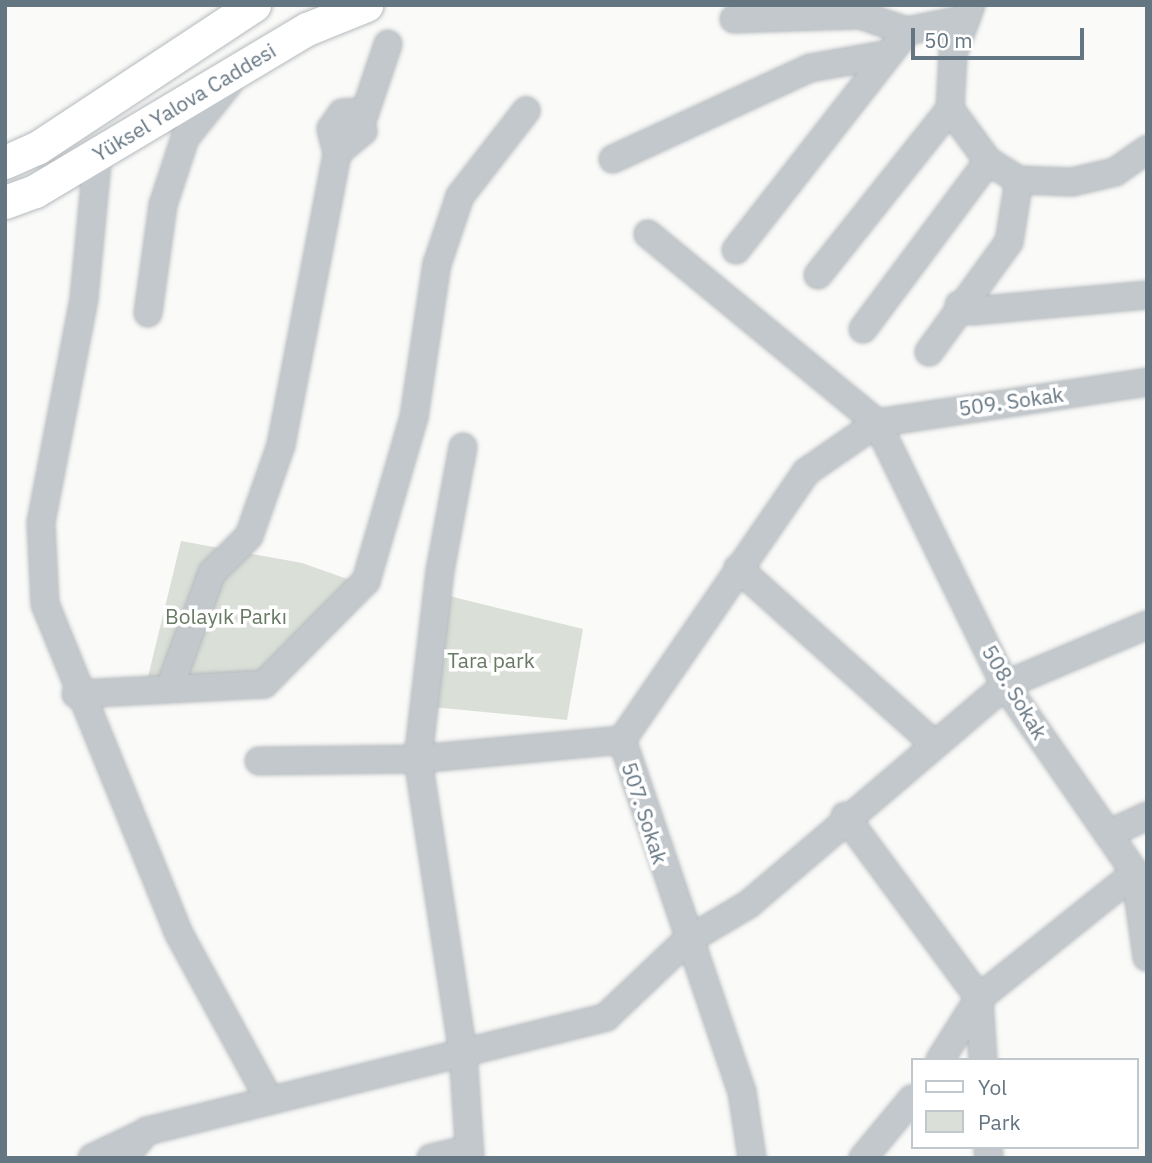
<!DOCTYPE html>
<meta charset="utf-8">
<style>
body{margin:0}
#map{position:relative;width:1152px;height:1163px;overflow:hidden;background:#fafaf8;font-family:"IBM Plex Sans",sans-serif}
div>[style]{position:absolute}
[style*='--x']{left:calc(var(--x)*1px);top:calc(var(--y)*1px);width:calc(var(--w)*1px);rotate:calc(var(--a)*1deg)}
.green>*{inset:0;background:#dadfd7}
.roads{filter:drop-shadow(0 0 2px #b5babe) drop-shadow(0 0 2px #b5babe)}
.minor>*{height:26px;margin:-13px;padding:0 13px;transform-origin:13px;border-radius:13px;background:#c3c8cc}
.major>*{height:33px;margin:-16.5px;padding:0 16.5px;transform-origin:16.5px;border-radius:16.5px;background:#fff}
span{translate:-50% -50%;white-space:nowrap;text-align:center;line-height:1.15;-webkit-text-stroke:7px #fff;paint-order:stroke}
.street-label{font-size:21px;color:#657683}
.park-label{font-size:21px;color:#687a64}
.frame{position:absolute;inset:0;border:7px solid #657683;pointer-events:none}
.legend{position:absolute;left:911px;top:1058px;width:228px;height:91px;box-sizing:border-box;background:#fff;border:2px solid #c1c8cd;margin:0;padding:9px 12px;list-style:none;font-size:21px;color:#657683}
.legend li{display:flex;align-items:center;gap:14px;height:35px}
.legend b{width:35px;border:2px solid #c1c8cd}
.scale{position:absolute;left:911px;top:28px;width:173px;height:32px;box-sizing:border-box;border:4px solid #657683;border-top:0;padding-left:9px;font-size:21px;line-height:24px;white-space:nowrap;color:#657683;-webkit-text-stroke:5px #fff;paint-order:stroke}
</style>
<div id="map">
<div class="green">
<i style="clip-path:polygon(181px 541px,302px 563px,353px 581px,260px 679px,147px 681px)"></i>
<i style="clip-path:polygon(445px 595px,583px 629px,567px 720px,432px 707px)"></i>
</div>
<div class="roads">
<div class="minor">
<i style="--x:971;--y:5;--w:52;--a:110.2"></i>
<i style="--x:953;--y:54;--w:55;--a:93.1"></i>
<i style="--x:950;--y:109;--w:64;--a:53.8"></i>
<i style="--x:988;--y:161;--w:36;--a:32"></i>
<i style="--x:1019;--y:180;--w:53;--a:2.2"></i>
<i style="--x:1072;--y:182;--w:44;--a:-13.1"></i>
<i style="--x:1115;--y:172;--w:39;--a:-35"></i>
<i style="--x:734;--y:19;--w:126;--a:-1.8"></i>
<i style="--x:860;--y:15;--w:50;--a:18.8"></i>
<i style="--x:363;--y:118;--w:78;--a:-71.3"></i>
<i style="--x:98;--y:153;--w:147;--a:95.5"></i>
<i style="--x:84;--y:299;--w:228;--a:100.9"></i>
<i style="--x:41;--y:523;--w:81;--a:87.2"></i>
<i style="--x:45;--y:604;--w:356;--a:67.9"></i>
<i style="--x:179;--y:934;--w:188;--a:61.4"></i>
<i style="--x:613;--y:159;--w:217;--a:-24.8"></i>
<i style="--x:810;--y:68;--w:80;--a:-10"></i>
<i style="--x:648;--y:234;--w:297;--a:39.5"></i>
<i style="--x:877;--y:423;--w:292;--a:64"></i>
<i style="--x:1005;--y:685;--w:229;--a:55.3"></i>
<i style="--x:1135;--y:873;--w:85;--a:81.9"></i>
<i style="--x:736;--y:250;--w:278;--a:-52"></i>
<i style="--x:907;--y:31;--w:60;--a:-11.5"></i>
<i style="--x:818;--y:275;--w:212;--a:-51.5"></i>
<i style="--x:959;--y:305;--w:14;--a:25"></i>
<i style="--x:972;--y:311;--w:176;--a:-5.2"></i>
<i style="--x:148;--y:313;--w:109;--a:-82.1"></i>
<i style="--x:163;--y:205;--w:71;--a:-71.8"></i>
<i style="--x:185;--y:138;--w:77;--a:-51.3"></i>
<i style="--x:863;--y:329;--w:209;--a:-53.3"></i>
<i style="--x:929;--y:352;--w:136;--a:-54"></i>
<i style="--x:1009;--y:242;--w:63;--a:-80.8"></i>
<i style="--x:463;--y:447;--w:126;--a:100.5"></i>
<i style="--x:440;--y:571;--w:189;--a:96.7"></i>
<i style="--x:418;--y:759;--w:296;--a:81.3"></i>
<i style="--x:463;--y:1052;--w:106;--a:86.2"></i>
<i style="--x:738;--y:568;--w:263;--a:41.9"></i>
<i style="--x:169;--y:689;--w:124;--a:-69.7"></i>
<i style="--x:212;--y:573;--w:52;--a:-45"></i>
<i style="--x:249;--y:536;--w:96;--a:-70.6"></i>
<i style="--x:281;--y:445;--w:297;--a:-79.1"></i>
<i style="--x:337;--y:153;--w:25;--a:-104"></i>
<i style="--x:331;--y:129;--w:19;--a:-55"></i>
<i style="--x:342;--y:113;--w:16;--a:-4"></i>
<i style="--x:358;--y:112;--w:20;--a:75"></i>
<i style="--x:363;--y:131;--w:34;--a:140"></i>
<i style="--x:76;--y:694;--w:188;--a:-3"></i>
<i style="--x:264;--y:684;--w:145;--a:-45.3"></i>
<i style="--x:366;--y:581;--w:171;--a:-73.7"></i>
<i style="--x:414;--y:417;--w:155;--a:-81.5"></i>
<i style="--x:437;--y:264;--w:72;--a:-71.3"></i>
<i style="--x:460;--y:196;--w:108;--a:-52.2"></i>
<i style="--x:259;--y:761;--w:159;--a:-0.7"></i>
<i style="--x:418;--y:759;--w:205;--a:-5.3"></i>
<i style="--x:845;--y:816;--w:226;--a:53.6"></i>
<i style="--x:979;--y:998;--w:200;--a:-38.7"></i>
<i style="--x:1108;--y:834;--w:43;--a:-24.8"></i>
<i style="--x:979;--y:998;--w:62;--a:86.3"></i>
<i style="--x:940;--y:1060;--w:73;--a:-57.8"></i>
<i style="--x:988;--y:1147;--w:11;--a:85"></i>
<i style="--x:92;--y:1158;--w:53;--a:-25.6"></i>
<i style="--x:124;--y:1158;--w:35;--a:-50"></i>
<i style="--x:147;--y:1131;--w:473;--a:-13.9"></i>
<i style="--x:606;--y:1017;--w:109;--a:-43.5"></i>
<i style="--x:685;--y:942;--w:74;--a:-30.7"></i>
<i style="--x:749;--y:904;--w:337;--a:-40.5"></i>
<i style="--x:1005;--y:685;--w:154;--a:-22.9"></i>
<i style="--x:431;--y:1158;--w:39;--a:-13"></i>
<i style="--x:752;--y:1158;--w:67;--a:-98.6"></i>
<i style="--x:742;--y:1092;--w:372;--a:-108.8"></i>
<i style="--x:622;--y:740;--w:325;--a:-55.5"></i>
<i style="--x:806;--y:472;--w:86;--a:-34.6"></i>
<i style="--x:877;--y:423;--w:273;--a:-8.6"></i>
<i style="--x:863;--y:1158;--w:77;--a:-50.3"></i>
</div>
<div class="major">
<i style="--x:5;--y:162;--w:35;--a:-24"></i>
<i style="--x:37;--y:148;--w:260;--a:-33.4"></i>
<i style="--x:5;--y:202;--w:32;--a:-20"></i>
<i style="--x:35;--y:191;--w:317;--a:-30.8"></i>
<i style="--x:307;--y:29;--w:64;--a:-22.1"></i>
</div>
</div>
<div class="street-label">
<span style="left:184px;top:102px;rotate:-31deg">Yüksel Yalova Caddesi</span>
<span style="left:1011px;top:401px;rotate:-8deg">509. Sokak</span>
<span style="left:1015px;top:692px;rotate:59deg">508. Sokak</span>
<span style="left:645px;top:813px;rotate:72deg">507. Sokak</span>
</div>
<div class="park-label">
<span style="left:226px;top:616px">Bolayık Parkı</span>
<span style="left:491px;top:660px">Tara park</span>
</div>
<div class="frame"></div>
<ul class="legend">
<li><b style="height:9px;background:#fff"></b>Yol</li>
<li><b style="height:19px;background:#dadfd7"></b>Park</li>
</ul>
<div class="scale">50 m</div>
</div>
